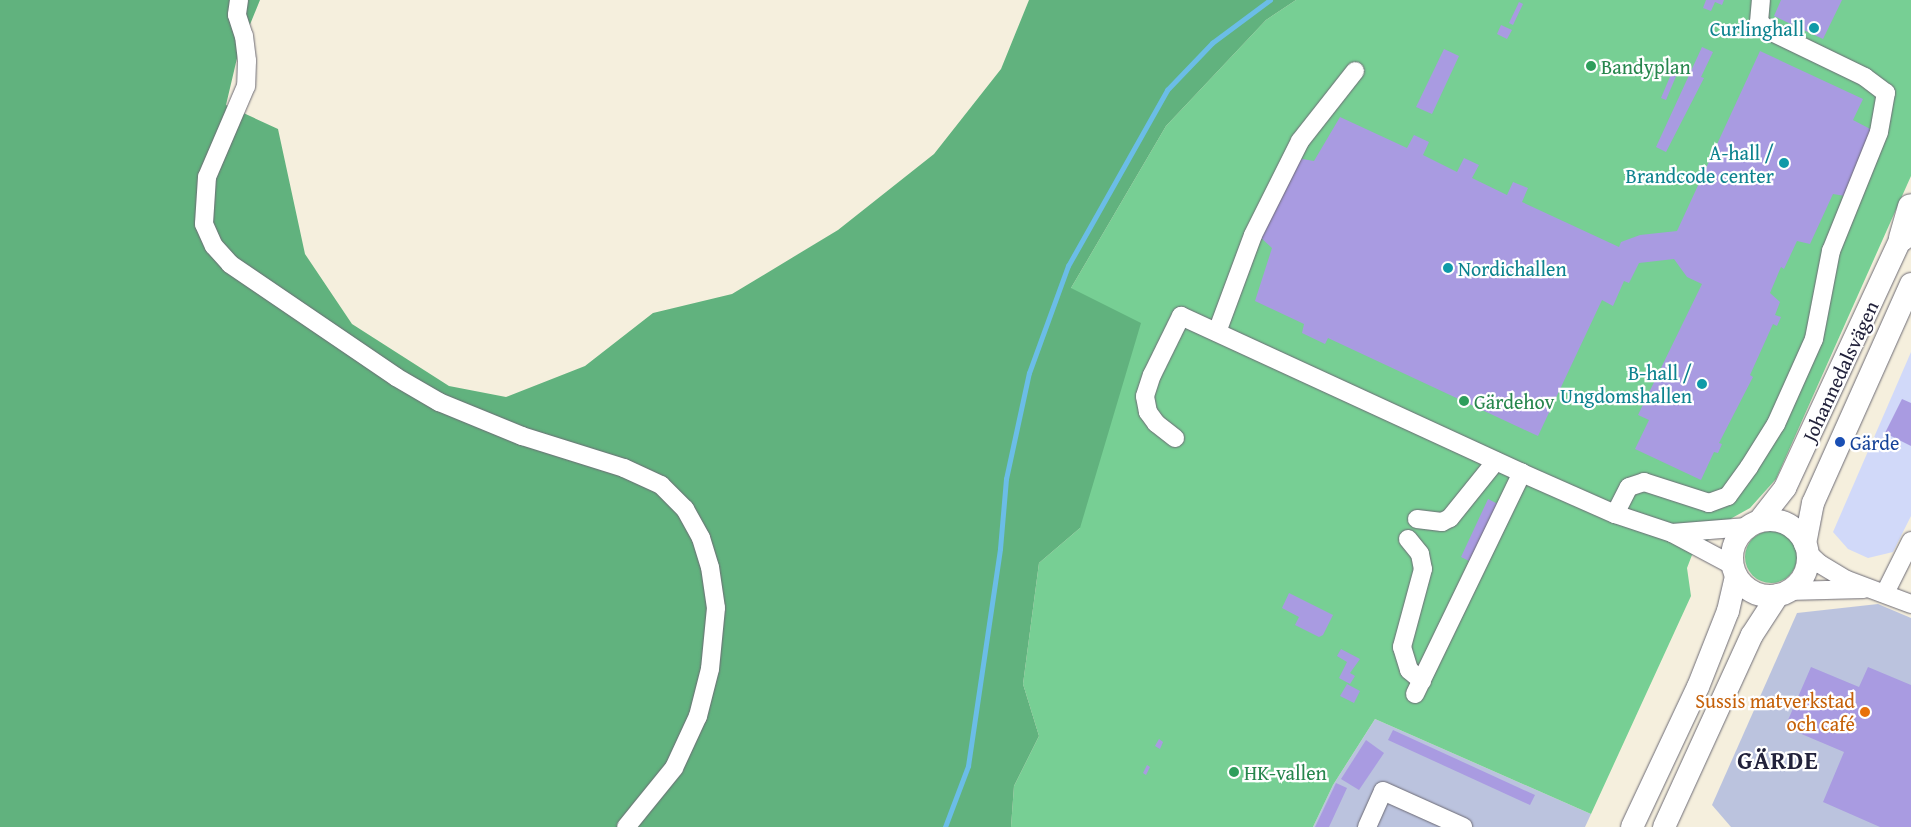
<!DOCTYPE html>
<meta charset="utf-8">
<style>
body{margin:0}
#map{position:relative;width:1911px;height:827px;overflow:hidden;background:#f5efdd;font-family:"Gentium Book Plus",serif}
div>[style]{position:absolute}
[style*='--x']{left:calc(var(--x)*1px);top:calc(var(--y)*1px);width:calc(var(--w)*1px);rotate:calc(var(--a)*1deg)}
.built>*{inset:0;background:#d1d9f9}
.industrial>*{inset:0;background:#bbc3de}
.green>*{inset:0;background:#77cf94}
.round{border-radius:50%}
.forest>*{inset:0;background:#61b27e}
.stream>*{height:4.5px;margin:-2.25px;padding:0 2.25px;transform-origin:2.25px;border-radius:2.25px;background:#6bbde7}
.building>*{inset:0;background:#a99be1}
.roads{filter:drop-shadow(0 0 1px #6c6a74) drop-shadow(0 0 1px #6c6a74)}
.minor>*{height:18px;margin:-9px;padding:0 9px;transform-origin:9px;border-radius:9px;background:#fff}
.major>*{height:22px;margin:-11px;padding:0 11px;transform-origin:11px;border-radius:11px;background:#fff}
.major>.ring{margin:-11px;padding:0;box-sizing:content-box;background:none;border:22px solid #fff;border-radius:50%}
.highway>*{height:26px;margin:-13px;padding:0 13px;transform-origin:13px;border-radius:13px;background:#fff}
.dots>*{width:14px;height:14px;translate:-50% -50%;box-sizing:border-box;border:2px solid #fff;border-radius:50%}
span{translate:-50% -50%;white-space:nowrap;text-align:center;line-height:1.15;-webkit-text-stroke:4.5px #fff;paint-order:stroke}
.culture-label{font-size:20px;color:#0d838f}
.right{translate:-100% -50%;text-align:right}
.left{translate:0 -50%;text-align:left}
.leisure-label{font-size:20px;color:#27864d}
.street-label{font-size:20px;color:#22223b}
.transit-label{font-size:20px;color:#164399}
.food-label{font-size:20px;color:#c56008}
.district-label{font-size:25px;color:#22223b;font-weight:700;letter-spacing:1px}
</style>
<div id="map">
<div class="built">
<i style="clip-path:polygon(1911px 352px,1911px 516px,1893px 552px,1868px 558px,1848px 549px,1833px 532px)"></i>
</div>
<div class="industrial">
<i style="clip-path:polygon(1878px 604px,1911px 618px,1911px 827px,1731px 827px,1712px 805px,1797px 613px)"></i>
<i style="clip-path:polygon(1375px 719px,1591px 814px,1585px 827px,1313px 827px,1333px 785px)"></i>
</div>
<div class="green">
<i style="clip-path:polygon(1296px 0,1911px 0,1911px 176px,1776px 479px,1750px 508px,1732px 518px,1692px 555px,1687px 568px,1691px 596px,1591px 814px,1375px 719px,1333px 785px,1313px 827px,1011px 827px,1014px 786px,1039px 736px,1023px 684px,1039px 563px,1080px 528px,1071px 288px,1166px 126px,1266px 20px)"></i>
<i class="round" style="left:1745px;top:531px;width:52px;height:52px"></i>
</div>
<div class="forest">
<i style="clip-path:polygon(0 0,260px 0,238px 54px,226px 105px,278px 129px,305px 254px,352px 324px,449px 386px,506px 397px,585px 366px,653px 313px,732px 294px,838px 230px,934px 154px,1001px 69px,1029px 0,1296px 0,1266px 20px,1166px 126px,1071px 288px,1141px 323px,1080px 528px,1039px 563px,1023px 684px,1039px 736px,1014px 786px,1011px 827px,0 827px)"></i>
</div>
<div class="stream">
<i style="--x:945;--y:827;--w:65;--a:-69.3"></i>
<i style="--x:968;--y:766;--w:219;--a:-81.6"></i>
<i style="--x:1000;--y:549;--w:70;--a:-85.1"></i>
<i style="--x:1006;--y:479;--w:108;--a:-77.8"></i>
<i style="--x:1029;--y:373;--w:114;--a:-70"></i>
<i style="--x:1068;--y:266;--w:202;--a:-60.6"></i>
<i style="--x:1167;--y:90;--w:65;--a:-46.2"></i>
<i style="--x:1212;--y:43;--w:72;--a:-36.6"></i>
</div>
<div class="building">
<i style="clip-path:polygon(1706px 0,1724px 0,1722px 5px,1715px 2px,1711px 11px,1703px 8px)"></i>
<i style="clip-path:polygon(1781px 0,1842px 0,1823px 39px,1774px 16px)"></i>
<i style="clip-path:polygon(1519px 2px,1523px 4px,1513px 25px,1509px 23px)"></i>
<i style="clip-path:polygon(1501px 25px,1512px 30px,1507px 39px,1497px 34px)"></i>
<i style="clip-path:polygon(1702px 47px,1713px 52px,1701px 77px,1704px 78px,1666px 152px,1656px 147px)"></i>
<i style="clip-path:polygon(1444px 49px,1459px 56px,1432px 114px,1416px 107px)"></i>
<i style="clip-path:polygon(1760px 51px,1863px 99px,1853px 120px,1876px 132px,1845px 196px,1833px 194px,1810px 244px,1797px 241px,1784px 269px,1781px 267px,1770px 293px,1780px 302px,1775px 315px,1781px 317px,1777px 326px,1773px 324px,1750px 375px,1753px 377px,1719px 443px,1722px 444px,1718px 453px,1714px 452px,1701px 480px,1635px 449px,1649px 420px,1638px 415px,1702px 284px,1687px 277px,1674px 259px,1639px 263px,1629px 283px,1624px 281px,1613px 306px,1602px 300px,1538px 436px,1328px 338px,1325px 344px,1302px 333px,1304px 324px,1255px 301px,1272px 248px,1260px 237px,1297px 158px,1314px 161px,1340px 117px,1407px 148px,1414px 135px,1429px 142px,1423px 155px,1457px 172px,1464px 158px,1479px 165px,1472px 178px,1507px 195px,1513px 182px,1528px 188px,1522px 202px,1619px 247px,1621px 242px,1640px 235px,1677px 231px)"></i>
<i style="clip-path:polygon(1672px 72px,1677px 74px,1666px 100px,1661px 98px)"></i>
<i style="clip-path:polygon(1902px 399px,1911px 403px,1911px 446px,1885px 433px)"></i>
<i style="clip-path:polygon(1488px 499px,1500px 505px,1473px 563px,1461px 557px)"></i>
<i style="clip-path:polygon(1289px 593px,1333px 615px,1323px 635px,1319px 637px,1295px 625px,1299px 617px,1282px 608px)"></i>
<i style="clip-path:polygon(1341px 649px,1360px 659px,1350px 673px,1355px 676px,1350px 684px,1339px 678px,1347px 662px,1337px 656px)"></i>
<i style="clip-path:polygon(1811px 667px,1859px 687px,1868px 667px,1911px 685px,1911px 827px,1880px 827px,1823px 802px,1844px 752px,1785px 727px)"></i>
<i style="clip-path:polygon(1347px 684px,1360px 691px,1354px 703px,1340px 696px)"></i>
<i style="clip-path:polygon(1393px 730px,1535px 795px,1530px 805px,1388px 740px)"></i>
<i style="clip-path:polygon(1159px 739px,1163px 742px,1160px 749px,1155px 746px)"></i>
<i style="clip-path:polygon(1366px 740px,1384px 753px,1359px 790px,1341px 779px)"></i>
<i style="clip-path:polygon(1147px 765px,1150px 767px,1146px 775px,1143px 773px)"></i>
<i style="clip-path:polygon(1336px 783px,1347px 788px,1329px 827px,1315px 827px)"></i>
</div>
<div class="roads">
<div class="minor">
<i style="--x:239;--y:0;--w:15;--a:98"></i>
<i style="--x:237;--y:15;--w:22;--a:72"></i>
<i style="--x:244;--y:36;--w:25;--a:83"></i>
<i style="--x:247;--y:61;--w:25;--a:92"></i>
<i style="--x:246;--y:86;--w:99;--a:113.2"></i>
<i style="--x:207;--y:177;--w:47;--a:93.7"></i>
<i style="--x:204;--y:224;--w:24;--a:66"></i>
<i style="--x:214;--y:246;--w:24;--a:48"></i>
<i style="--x:230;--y:264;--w:201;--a:34.2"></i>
<i style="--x:396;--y:377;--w:50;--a:30.2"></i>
<i style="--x:439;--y:402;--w:90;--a:22.3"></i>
<i style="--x:522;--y:436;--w:107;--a:17.4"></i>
<i style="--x:624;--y:468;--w:41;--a:24.7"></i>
<i style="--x:661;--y:485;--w:34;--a:45"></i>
<i style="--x:685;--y:509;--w:33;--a:61"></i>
<i style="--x:701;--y:538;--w:30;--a:73"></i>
<i style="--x:710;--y:567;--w:41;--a:81.7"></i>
<i style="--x:716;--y:608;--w:61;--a:95.6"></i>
<i style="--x:710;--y:669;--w:49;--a:104.3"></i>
<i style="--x:698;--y:716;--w:57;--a:114.8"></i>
<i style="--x:674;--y:768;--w:76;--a:129.1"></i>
<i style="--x:1217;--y:332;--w:103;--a:-69.6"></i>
<i style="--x:1253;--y:235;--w:105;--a:-63.4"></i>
<i style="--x:1300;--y:141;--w:89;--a:-51.8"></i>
<i style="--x:1175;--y:438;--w:24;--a:-142"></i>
<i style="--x:1156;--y:423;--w:14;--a:-126"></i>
<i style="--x:1148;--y:412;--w:16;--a:-101"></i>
<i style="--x:1145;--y:396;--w:22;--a:-72"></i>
<i style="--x:1152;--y:375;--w:66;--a:-63.8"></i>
<i style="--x:1181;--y:316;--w:375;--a:24.7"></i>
<i style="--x:1522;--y:473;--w:102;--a:23.8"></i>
<i style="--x:1615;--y:514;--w:60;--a:18.4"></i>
<i style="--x:1672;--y:533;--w:68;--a:28.1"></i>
<i style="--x:1615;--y:514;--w:30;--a:-63"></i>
<i style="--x:1629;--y:487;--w:16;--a:-18"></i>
<i style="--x:1644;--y:482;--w:68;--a:17.9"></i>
<i style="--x:1709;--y:503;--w:20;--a:-20"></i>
<i style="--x:1728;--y:496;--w:36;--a:-54"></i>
<i style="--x:1749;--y:467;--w:51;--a:-57.9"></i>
<i style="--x:1776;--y:424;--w:93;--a:-65.9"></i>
<i style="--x:1814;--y:339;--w:90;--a:-79.1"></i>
<i style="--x:1831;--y:251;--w:128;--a:-68"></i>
<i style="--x:1879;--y:132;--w:40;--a:-80"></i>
<i style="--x:1886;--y:93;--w:26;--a:-143"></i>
<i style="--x:1865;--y:77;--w:106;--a:-154.2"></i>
<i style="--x:1770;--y:31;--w:14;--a:-141"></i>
<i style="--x:1759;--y:22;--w:22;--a:-85"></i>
<i style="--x:1417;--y:519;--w:25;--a:7"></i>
<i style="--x:1442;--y:522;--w:9;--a:-27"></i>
<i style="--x:1450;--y:518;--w:73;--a:-51.1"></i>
<i style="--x:1672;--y:533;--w:75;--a:-4.6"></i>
<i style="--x:1408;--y:539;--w:19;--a:51"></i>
<i style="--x:1420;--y:554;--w:15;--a:79"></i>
<i style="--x:1423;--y:569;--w:81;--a:105.1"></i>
<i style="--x:1402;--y:647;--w:24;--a:73"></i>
<i style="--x:1409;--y:670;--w:17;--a:40"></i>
<i style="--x:1807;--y:552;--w:18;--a:43"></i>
<i style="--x:1820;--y:564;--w:31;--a:31"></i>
<i style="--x:1847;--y:580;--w:68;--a:20.6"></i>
<i style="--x:1788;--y:591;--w:76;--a:-1.5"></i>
<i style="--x:1885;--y:593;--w:58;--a:-63.4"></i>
<i style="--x:1415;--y:694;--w:246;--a:-64.2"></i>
<i style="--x:1367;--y:827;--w:39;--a:-66"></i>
<i style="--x:1383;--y:791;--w:88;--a:24.2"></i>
</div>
<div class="major">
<i class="ring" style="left:1732px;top:520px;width:54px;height:54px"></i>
<i style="--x:1760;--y:520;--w:41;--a:-52"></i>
<i style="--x:1785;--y:488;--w:294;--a:-65.1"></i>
<i style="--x:1805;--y:544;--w:42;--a:-79"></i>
<i style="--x:1813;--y:503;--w:240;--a:-65.9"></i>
<i style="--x:1632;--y:827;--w:155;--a:-64.8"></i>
<i style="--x:1698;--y:687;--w:82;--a:-68.5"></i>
<i style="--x:1728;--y:611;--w:35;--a:-77"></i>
<i style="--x:1664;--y:827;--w:211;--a:-65.4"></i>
<i style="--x:1752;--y:635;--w:48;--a:-57"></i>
</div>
<div class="highway">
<i style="--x:1902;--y:238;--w:32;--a:-74"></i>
</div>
</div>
<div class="dots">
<i style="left:1814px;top:28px;background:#0f9aa8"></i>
<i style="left:1591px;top:66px;background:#2e9e5b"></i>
<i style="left:1784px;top:163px;background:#0f9aa8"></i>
<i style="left:1448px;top:268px;background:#0f9aa8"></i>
<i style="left:1702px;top:384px;background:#0f9aa8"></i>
<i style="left:1464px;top:401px;background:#2e9e5b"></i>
<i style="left:1840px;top:442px;background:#1a4fb4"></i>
<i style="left:1865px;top:712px;background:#e8710a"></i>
<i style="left:1234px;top:772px;background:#2e9e5b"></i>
</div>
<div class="culture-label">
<span class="right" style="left:1804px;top:28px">Curlinghall</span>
<span class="right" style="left:1774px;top:164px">A-hall /<br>Brandcode center</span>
<span class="left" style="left:1458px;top:268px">Nordichallen</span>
<span class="right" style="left:1692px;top:384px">B-hall /<br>Ungdomshallen</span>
</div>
<div class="leisure-label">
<span class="left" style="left:1601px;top:66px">Bandyplan</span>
<span class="left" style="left:1474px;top:401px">Gärdehov</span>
<span class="left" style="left:1244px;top:772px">HK-vallen</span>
</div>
<div class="street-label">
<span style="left:1840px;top:371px;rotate:-65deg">Johannedalsvägen</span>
</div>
<div class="transit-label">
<span class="left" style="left:1850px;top:442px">Gärde</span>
</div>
<div class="food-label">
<span class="right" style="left:1855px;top:712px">Sussis matverkstad<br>och café</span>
</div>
<div class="district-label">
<span style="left:1778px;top:760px">GÄRDE</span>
</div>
</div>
